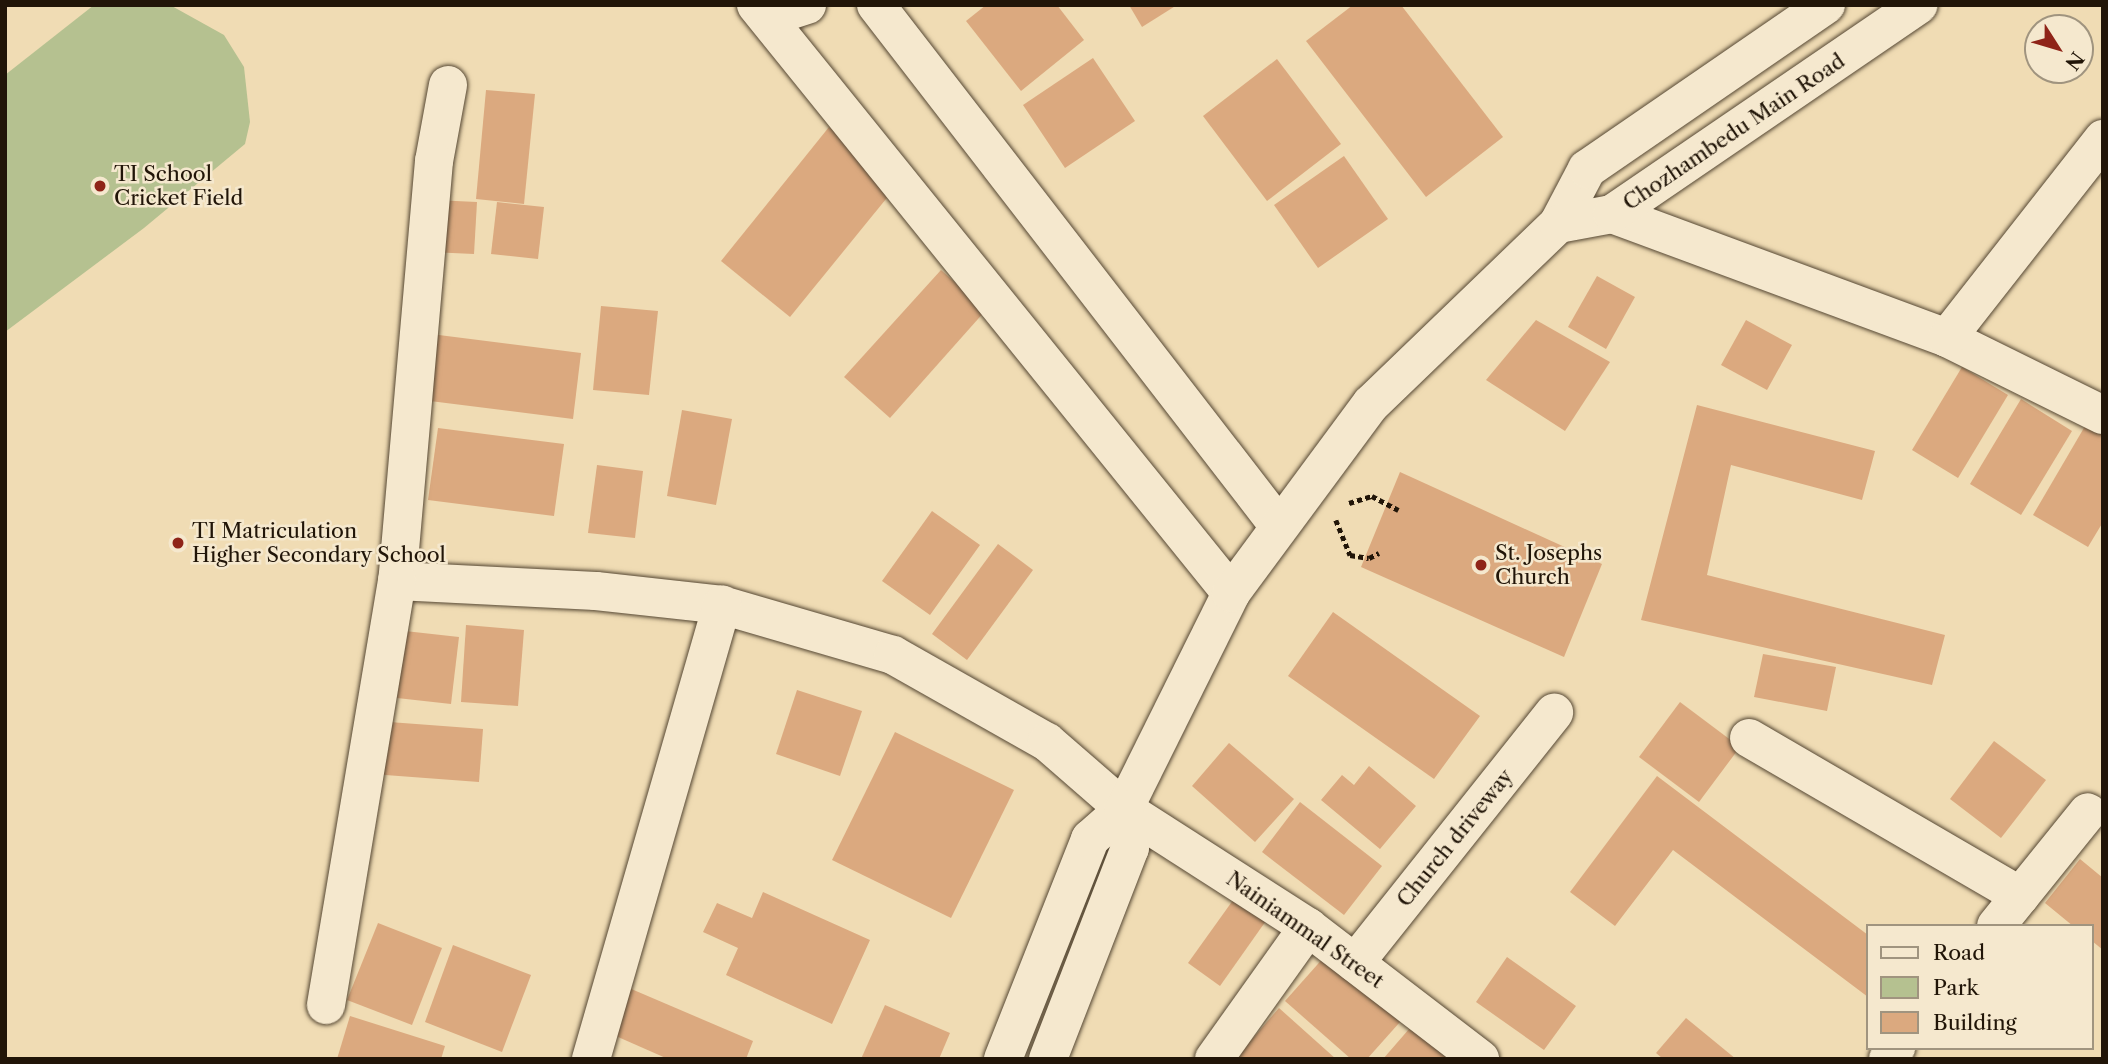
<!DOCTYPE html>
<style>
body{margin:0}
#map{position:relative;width:2108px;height:1064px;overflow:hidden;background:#f0dcb4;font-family:"Libre Caslon Text",serif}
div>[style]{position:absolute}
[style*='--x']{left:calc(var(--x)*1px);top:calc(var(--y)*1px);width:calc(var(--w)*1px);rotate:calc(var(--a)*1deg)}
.green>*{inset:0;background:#b5c190}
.building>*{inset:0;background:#dba97f}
.path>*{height:4.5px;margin-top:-2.25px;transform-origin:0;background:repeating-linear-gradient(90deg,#211508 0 5px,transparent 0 8.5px)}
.roads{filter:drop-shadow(0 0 2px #554733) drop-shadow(0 0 2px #554733)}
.minor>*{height:38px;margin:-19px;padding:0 19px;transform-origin:19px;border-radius:19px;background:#f5e8ce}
.dots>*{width:19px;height:19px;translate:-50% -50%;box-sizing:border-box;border:4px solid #f5e8ce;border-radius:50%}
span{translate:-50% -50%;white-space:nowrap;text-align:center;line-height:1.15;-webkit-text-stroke:5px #f5e8ce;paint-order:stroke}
.street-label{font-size:21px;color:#211508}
.poi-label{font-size:21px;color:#211508}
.left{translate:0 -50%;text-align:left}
.frame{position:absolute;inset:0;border:7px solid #211508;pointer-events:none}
.legend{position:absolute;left:1866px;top:924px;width:228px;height:126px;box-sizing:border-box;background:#f5e8ce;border:2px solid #a0947f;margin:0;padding:9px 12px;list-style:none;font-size:21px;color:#211508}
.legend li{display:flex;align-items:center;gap:14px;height:35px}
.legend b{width:35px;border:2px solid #a0947f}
.north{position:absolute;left:2024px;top:14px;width:70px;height:70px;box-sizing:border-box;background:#f5e8ce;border:2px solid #a0947f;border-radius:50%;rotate:127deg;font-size:19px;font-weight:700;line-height:28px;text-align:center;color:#211508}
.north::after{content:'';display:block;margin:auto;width:24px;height:32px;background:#8f2418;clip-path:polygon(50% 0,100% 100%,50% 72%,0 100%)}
</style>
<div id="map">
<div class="green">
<i style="clip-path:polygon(94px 5px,170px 5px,224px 35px,244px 67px,250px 122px,245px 144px,144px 228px,5px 332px,5px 75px)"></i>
</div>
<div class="building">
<i style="clip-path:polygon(986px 5px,1057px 5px,1084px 40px,1021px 91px,966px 21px)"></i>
<i style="clip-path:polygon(1129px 5px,1177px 5px,1142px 27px)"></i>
<i style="clip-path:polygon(1353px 5px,1401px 5px,1503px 137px,1426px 197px,1306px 41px)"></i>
<i style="clip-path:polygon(1093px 58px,1135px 121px,1065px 168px,1023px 105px)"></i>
<i style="clip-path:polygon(1277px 59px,1341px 144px,1267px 201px,1203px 116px)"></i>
<i style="clip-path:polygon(486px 90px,535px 94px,524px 204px,476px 199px)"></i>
<i style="clip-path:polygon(829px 127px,899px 183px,790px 317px,721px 261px)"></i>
<i style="clip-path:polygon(1344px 156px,1388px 219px,1318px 268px,1274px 205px)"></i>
<i style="clip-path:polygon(434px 200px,477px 202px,474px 254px,430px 252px)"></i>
<i style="clip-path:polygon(497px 202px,544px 207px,538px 259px,491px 254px)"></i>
<i style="clip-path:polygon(941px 270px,986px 310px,890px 418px,844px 377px)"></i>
<i style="clip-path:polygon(1597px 276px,1635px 297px,1606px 349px,1568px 327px)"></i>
<i style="clip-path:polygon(601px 306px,658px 311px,649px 395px,593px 390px)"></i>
<i style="clip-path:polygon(1536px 320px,1610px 362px,1565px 431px,1486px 380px)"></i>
<i style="clip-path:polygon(1746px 320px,1792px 345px,1767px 390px,1721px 365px)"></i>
<i style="clip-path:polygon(423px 333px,581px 353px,573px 419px,414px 399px)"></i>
<i style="clip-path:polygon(1962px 367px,2008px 395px,1958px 478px,1912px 450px)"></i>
<i style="clip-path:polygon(2021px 399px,2072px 431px,2021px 515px,1970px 484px)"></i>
<i style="clip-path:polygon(1697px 405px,1875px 451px,1862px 500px,1731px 465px,1707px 575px,1945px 635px,1932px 685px,1641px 620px)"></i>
<i style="clip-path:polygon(682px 410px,732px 419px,716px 505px,667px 496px)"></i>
<i style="clip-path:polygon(2088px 421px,2103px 430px,2103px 522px,2088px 547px,2033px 515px)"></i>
<i style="clip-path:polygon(438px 428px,564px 444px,554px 516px,428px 500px)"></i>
<i style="clip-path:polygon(597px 465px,643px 471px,635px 538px,588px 533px)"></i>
<i style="clip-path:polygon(1400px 472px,1602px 564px,1564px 657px,1361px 567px)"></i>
<i style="clip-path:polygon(932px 511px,980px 545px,930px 615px,882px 581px)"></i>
<i style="clip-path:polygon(998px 544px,1033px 570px,967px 660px,932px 634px)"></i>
<i style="clip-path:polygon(1333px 612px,1480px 716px,1434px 779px,1288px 676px)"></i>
<i style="clip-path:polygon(466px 625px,524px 630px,518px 706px,461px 702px)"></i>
<i style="clip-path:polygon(405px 631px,459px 637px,451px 704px,397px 698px)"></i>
<i style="clip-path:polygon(1763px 654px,1836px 667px,1827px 711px,1754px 697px)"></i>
<i style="clip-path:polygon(797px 690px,862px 711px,840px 776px,776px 754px)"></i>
<i style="clip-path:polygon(1680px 702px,1740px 747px,1699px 802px,1639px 757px)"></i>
<i style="clip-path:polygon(376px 721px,483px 729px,479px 782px,372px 774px)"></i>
<i style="clip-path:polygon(895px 732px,1014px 790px,951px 918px,832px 860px)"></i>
<i style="clip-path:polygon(1994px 741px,2046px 780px,2001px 838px,1950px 799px)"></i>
<i style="clip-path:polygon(1229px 743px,1294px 799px,1255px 842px,1192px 786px)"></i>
<i style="clip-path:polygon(1369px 766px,1416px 806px,1380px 849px,1321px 800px,1342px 775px,1354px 785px)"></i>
<i style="clip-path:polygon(1657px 776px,1868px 935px,1868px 997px,1673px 850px,1615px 926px,1570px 892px)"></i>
<i style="clip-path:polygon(1300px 802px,1382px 866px,1344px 915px,1262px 852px)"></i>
<i style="clip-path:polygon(2080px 859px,2103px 878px,2103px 950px,2092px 941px,2092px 926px,2073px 926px,2045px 903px)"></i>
<i style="clip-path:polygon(763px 892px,870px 940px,832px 1024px,726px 975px,738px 948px,703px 932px,717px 903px,752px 918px)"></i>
<i style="clip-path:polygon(1236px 896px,1268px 918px,1220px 986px,1188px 963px)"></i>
<i style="clip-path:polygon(378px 923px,442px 948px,412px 1025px,347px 1000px)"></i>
<i style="clip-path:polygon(453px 945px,531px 975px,502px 1052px,425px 1022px)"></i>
<i style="clip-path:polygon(1325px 956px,1400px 1022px,1367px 1059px,1351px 1059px,1285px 1001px)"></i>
<i style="clip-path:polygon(1507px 957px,1576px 1006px,1544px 1050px,1476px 1002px)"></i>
<i style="clip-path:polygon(629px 988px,753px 1041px,746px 1059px,668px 1059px,609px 1033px)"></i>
<i style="clip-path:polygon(885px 1005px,950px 1033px,939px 1059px,861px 1059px)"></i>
<i style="clip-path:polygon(1279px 1008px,1336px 1059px,1235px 1059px)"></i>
<i style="clip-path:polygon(350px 1016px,445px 1046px,441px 1059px,337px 1059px)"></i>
<i style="clip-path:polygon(1686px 1018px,1736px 1059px,1663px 1059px,1656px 1053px)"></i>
<i style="clip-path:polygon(1416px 1021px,1458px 1059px,1383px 1059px)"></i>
</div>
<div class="path">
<i style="--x:1349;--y:503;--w:24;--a:-17"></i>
<i style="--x:1372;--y:496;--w:30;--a:28"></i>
<i style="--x:1336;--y:520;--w:38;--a:68"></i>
<i style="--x:1350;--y:555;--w:19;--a:9"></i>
<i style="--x:1369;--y:558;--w:11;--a:-27"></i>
</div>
<div class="roads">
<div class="minor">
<i style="--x:756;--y:5;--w:756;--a:51.07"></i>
<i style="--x:876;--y:5;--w:657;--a:52.29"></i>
<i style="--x:770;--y:17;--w:39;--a:-18"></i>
<i style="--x:448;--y:85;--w:77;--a:100.4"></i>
<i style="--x:434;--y:161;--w:422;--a:95"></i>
<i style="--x:397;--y:581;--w:199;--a:2.9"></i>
<i style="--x:596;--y:591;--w:127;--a:6.3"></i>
<i style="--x:722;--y:605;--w:178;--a:16.3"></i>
<i style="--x:893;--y:655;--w:177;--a:29.5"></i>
<i style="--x:1047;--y:742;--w:102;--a:41"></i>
<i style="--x:1124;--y:809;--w:219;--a:32.7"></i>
<i style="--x:1308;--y:927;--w:217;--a:37.5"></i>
<i style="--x:1612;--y:214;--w:357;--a:20.3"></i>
<i style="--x:1947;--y:338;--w:174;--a:26.3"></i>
<i style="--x:1558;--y:224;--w:62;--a:-62.2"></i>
<i style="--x:1587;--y:169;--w:290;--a:-34.5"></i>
<i style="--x:1947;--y:338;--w:253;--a:-51.9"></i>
<i style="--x:1749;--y:738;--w:314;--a:30.2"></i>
<i style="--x:1996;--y:926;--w:146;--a:-51.1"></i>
<i style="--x:1355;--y:963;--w:320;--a:-51.5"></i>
<i style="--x:326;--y:1005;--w:430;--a:-80.5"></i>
<i style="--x:591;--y:1059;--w:473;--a:-73.9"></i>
<i style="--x:1003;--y:1059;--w:237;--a:-68.4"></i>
<i style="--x:1090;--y:839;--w:45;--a:-41.4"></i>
<i style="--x:1124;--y:809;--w:241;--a:-63.6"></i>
<i style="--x:1231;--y:593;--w:235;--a:-53.5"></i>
<i style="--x:1371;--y:404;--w:260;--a:-43.9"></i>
<i style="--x:1558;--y:224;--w:55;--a:-10.5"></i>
<i style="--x:1612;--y:214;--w:371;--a:-34.3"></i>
<i style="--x:1048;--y:1059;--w:226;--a:-68.8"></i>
<i style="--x:1130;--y:848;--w:39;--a:-99"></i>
<i style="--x:1214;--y:1059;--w:162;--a:-54.5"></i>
<i style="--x:1888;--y:1059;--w:14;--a:-54"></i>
</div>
</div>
<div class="dots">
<i style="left:100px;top:186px;background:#8f2418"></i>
<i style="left:178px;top:543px;background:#8f2418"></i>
<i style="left:1481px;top:565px;background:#8f2418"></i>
</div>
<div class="street-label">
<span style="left:1734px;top:132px;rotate:-34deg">Chozhambedu Main Road</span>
<span style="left:1455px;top:838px;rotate:-51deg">Church driveway</span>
<span style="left:1305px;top:930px;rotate:35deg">Nainiammal Street</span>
</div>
<div class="poi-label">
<span class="left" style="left:114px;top:186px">TI School<br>Cricket Field</span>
<span class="left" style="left:192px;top:543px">TI Matriculation<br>Higher Secondary School</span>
<span class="left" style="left:1495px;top:565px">St. Josephs<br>Church</span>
</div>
<div class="frame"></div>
<ul class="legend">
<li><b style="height:9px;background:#f5e8ce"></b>Road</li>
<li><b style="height:19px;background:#b5c190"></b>Park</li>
<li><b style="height:19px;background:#dba97f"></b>Building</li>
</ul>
<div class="north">N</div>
</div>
